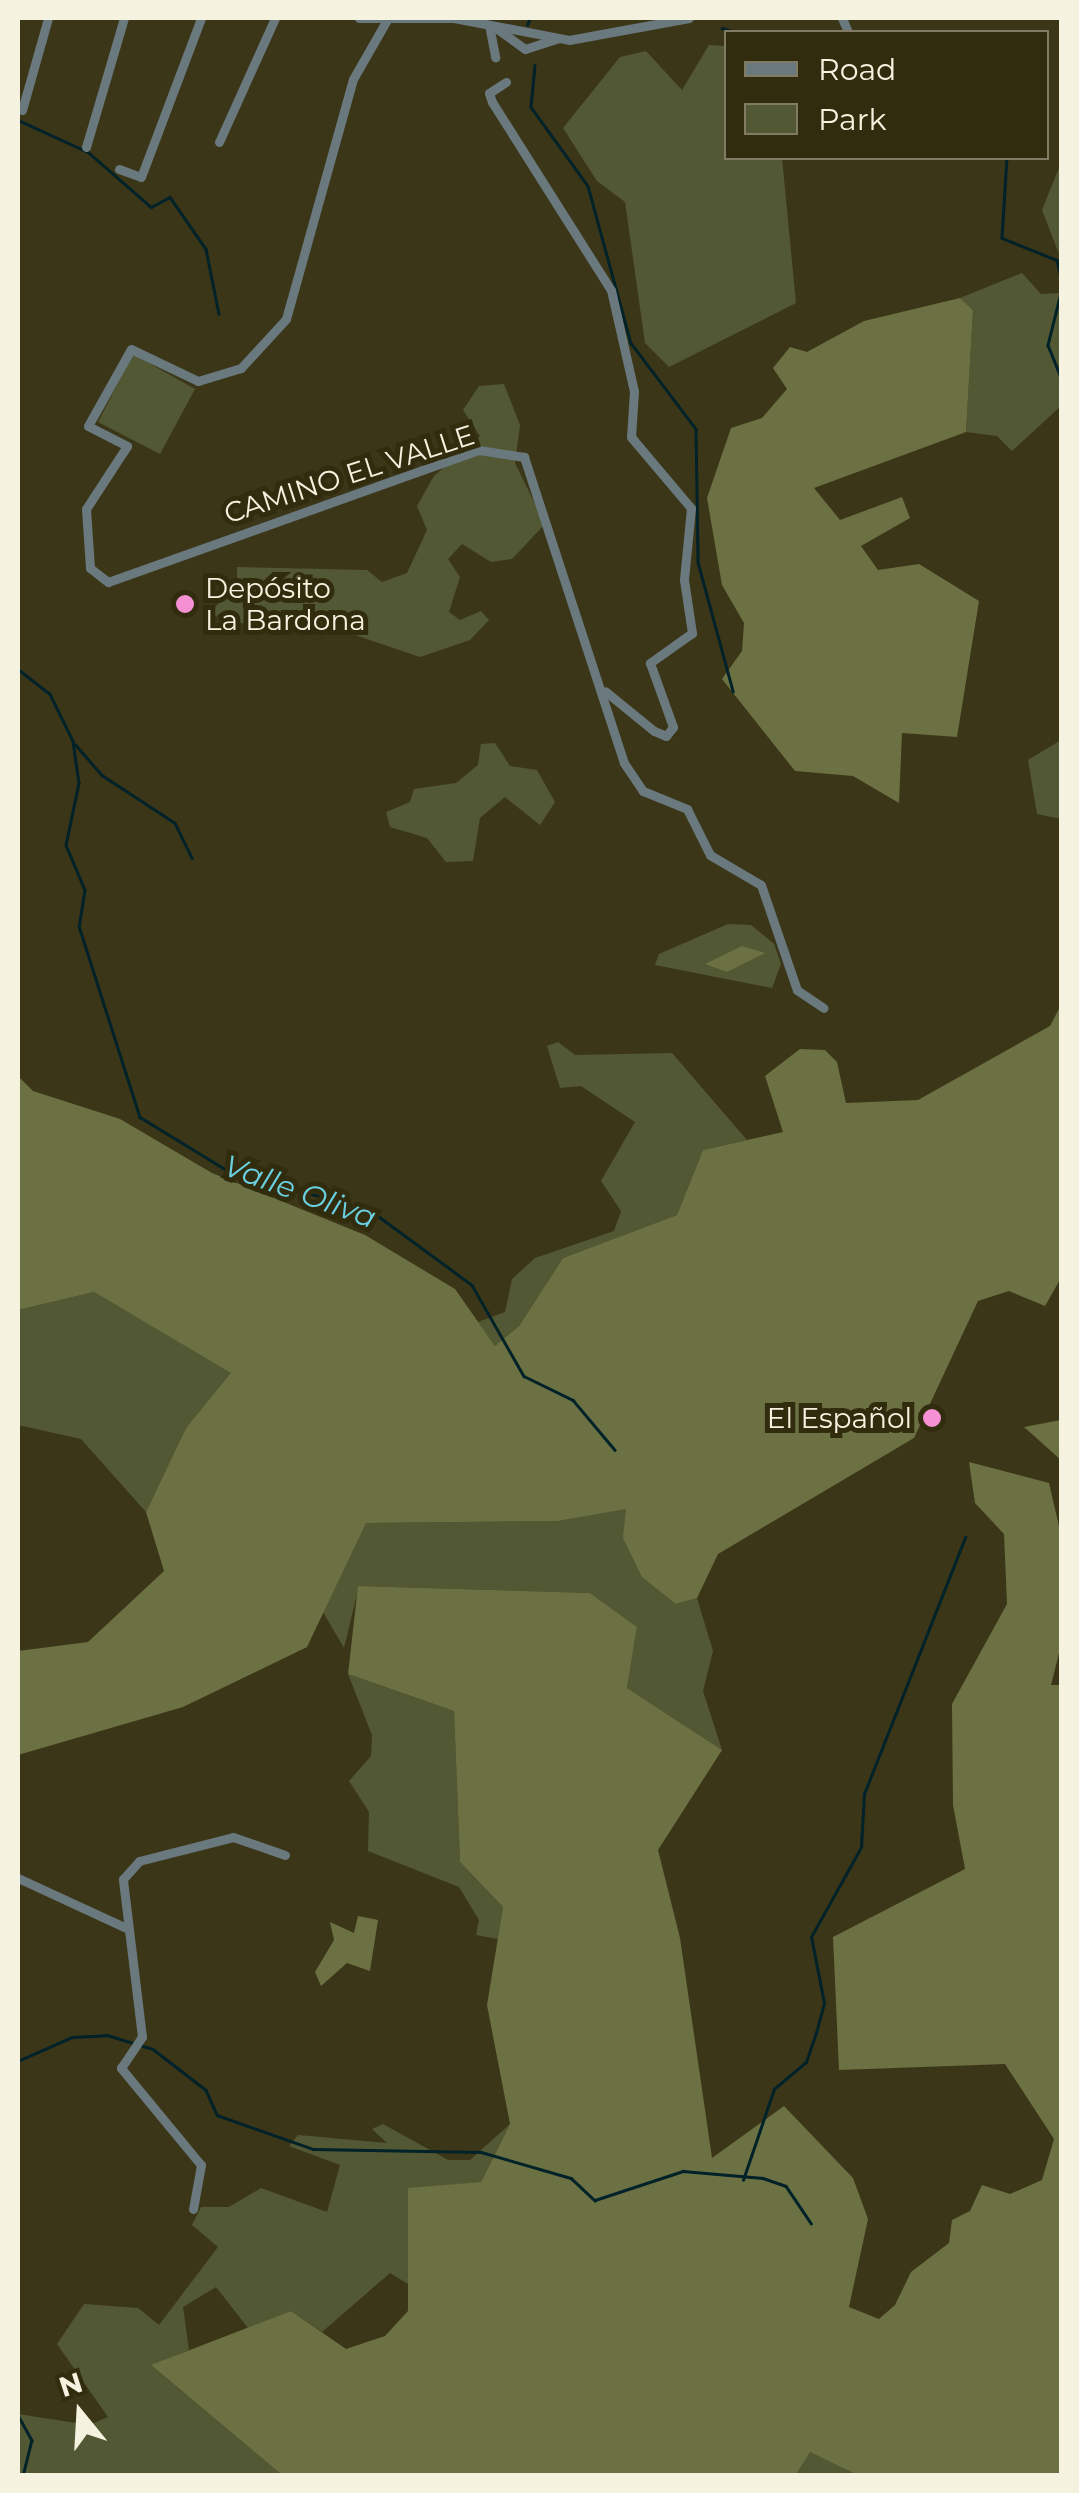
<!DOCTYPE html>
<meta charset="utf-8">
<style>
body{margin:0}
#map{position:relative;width:1079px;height:2493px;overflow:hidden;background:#3c3618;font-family:Montserrat,sans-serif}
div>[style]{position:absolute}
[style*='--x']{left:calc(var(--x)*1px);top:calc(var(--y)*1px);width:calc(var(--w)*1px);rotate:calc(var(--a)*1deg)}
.green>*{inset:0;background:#535834}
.forest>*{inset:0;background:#6b7142}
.stream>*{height:2.5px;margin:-1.25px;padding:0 1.25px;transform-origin:1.25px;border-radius:1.25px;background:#002228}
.minor>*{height:9px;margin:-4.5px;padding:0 4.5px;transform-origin:4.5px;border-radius:4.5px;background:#69797e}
.dots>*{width:28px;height:28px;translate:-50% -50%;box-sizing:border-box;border:5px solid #322c0e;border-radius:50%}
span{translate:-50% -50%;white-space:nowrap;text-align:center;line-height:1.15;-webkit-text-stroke:10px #322c0e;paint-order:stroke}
.street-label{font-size:28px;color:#f5f2e0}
.poi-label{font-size:28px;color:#f5f2e0}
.left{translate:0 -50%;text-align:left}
.right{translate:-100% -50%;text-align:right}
.water-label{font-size:30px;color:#6ad0e2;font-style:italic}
.frame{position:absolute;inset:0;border:20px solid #f5f2e0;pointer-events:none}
.legend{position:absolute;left:724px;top:30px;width:325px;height:130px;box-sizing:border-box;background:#322c0e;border:2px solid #807b62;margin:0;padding:12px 18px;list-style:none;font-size:30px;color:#f5f2e0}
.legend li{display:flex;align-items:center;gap:20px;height:50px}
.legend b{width:50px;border:2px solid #807b62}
.north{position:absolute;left:30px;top:2363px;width:100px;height:100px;-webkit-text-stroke:8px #322c0e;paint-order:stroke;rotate:342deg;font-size:28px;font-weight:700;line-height:40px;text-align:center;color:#f5f2e0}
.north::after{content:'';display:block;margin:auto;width:35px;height:45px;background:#f5f2e0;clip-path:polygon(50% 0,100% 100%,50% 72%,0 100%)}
</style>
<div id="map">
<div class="green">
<i style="clip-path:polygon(709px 45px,726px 46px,726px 158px,782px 158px,796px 303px,669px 367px,645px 343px,625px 202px,597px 181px,563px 128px,620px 57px,646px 51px,682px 90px)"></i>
<i style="clip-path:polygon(1061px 163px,1061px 259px,1042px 210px)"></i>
<i style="clip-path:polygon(1022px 273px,1041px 294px,1061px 293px,1061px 406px,1012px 451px,997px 436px,966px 432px,973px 310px,960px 298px)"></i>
<i style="clip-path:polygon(133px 354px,195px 389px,160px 454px,98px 422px)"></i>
<i style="clip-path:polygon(504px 384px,520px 425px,515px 463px,545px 524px,512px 559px,491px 562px,462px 544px,448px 559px,460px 577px,449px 612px,460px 620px,481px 611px,489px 620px,470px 640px,420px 657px,305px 618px,257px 627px,207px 614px,237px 587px,237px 567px,367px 570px,382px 582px,407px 573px,427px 530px,417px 506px,434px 476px,480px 436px,463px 410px,479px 386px)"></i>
<i style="clip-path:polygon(1061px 740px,1061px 819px,1037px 814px,1028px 760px)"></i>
<i style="clip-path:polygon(495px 743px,510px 766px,537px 770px,555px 802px,540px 825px,505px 797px,480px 818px,473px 861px,446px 862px,427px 838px,390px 827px,386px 812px,410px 802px,414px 789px,456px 783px,478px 765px,481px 744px)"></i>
<i style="clip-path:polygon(728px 924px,751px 925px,774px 944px,781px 964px,772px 988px,655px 965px,659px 954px)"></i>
<i style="clip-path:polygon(558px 1042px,575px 1055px,672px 1053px,747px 1140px,703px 1150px,677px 1215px,563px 1258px,519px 1326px,495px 1346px,478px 1322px,505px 1312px,512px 1279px,535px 1258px,614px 1231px,621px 1211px,601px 1181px,635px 1122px,581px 1086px,560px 1088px,547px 1046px)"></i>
<i style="clip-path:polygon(94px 1292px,232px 1373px,186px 1428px,146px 1512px,81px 1439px,18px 1425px,18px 1310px)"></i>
<i style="clip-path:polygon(627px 1508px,676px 1604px,697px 1598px,713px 1651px,703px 1691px,722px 1750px,627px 1688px,637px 1627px,590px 1593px,359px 1586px,344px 1648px,323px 1612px,365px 1523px,558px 1521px)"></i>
<i style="clip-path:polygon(348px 1674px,454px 1711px,460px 1862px,503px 1907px,498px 1939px,476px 1935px,479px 1920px,459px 1887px,368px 1851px,369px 1812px,349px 1781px,371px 1756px,372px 1735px)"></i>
<i style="clip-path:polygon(383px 2124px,448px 2160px,470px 2160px,510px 2124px,481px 2182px,409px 2189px,408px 2284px,390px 2273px,322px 2332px,291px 2311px,248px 2328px,216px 2287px,183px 2307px,189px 2350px,152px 2366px,282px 2475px,18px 2475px,18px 2414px,89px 2425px,108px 2417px,57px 2344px,84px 2304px,138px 2308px,159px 2325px,218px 2247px,192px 2225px,201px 2207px,229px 2207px,261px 2188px,327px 2212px,340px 2165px,289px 2146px,298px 2135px,387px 2143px,372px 2129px)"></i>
<i style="clip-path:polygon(809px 2452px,845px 2465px,858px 2475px,795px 2476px)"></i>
</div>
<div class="forest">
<i style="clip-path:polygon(960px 298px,973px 310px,966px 432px,814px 488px,840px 520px,902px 497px,910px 518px,861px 546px,878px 570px,919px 564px,979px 601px,957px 737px,902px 733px,899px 803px,853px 776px,795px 771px,722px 679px,742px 651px,744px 623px,722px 585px,707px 498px,731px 428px,762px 418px,787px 389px,773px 368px,790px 347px,807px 352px,864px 321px)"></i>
<i style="clip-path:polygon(742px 946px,765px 953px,727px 972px,705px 964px)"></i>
<i style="clip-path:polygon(1061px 1005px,1061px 1278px,1045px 1306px,1009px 1291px,978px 1301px,914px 1438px,718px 1554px,697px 1598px,676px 1604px,642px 1577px,623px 1538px,626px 1509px,558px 1521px,366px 1523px,307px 1647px,183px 1707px,18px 1755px,18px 1651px,88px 1642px,164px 1571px,146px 1512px,186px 1428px,231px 1373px,94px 1292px,18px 1310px,18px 1076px,33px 1091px,120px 1119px,212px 1173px,365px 1235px,455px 1289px,495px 1346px,519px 1326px,563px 1258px,677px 1215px,703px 1150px,783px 1132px,765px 1076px,800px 1049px,825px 1050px,837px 1062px,846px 1103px,918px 1100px,1050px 1026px)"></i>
<i style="clip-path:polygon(1061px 1420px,1062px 1420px,1061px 1460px,1024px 1427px)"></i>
<i style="clip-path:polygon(969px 1462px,1049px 1483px,1061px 1535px,1061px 1645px,1051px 1685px,1062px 1685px,1061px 2475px,858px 2475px,810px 2452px,795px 2476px,282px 2475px,151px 2365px,291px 2311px,346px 2349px,385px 2336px,408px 2311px,408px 2188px,481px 2182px,510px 2124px,487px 2005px,503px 1907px,460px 1862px,454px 1711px,348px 1674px,358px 1586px,590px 1593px,637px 1627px,627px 1688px,722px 1750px,658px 1850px,680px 1938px,712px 2158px,784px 2106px,853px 2178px,868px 2219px,849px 2307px,879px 2319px,895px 2305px,911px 2272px,949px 2243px,952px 2220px,970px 2211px,982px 2185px,1010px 2194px,1042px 2180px,1054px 2139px,1005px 2064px,839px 2070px,833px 1937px,965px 1869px,953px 1805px,952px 1704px,1007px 1604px,1004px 1534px,975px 1503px)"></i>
<i style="clip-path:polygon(358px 1916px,378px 1920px,370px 1971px,347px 1963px,321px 1986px,315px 1972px,334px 1940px,330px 1922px,354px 1933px)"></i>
</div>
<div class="stream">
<i style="--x:527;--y:25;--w:8;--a:-67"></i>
<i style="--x:722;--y:28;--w:14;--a:17"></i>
<i style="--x:535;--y:65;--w:42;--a:95.4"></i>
<i style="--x:531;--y:107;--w:97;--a:54.2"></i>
<i style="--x:588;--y:186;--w:163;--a:74.7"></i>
<i style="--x:631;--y:343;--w:108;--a:52.9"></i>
<i style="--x:696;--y:429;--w:133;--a:89.1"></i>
<i style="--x:698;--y:562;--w:134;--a:74.8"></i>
<i style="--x:18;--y:120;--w:77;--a:24.6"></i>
<i style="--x:88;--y:152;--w:84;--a:41.1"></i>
<i style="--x:151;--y:207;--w:21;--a:-28"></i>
<i style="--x:170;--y:197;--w:63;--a:55.3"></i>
<i style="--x:206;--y:249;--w:66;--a:78.7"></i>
<i style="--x:1007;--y:158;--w:80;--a:93.6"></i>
<i style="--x:1002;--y:238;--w:59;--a:21.8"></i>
<i style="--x:1057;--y:260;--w:22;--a:77"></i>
<i style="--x:1062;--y:289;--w:58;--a:104"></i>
<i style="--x:1048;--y:345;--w:37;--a:68"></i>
<i style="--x:18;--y:669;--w:41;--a:38"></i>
<i style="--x:50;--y:694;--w:52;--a:63.9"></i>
<i style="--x:73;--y:741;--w:42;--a:81.9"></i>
<i style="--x:79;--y:783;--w:63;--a:101.8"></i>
<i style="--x:66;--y:845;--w:49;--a:67.1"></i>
<i style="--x:85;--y:890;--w:36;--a:99"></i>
<i style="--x:79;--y:926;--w:201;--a:72.3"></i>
<i style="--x:140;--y:1117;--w:103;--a:31.5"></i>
<i style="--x:228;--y:1171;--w:147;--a:15.4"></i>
<i style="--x:370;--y:1210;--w:127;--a:36.3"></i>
<i style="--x:472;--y:1285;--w:105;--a:60.3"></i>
<i style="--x:524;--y:1376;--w:55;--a:26.1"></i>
<i style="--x:573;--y:1400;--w:65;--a:50"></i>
<i style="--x:75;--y:744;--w:41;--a:48.9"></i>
<i style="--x:102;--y:775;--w:87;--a:33.3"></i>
<i style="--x:175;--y:823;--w:39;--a:64"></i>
<i style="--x:18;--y:2061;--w:59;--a:-24"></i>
<i style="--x:72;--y:2037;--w:35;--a:-3"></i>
<i style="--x:107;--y:2035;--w:48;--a:16.9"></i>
<i style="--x:153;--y:2049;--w:67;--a:37.7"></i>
<i style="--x:206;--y:2090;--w:27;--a:66"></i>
<i style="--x:217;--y:2115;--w:102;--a:19.5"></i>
<i style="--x:313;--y:2149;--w:168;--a:1"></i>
<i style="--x:481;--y:2152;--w:94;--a:16.1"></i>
<i style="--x:571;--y:2178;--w:33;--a:43"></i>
<i style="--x:595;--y:2200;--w:93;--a:-18.2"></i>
<i style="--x:683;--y:2171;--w:80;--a:5"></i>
<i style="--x:763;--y:2178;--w:24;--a:19"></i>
<i style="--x:786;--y:2186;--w:45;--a:56"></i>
<i style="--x:743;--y:2180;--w:96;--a:-71.2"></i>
<i style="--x:774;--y:2089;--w:42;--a:-40.2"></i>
<i style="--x:806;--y:2062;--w:31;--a:-71"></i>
<i style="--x:816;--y:2033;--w:31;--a:-75"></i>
<i style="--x:824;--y:2003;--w:67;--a:-101.1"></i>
<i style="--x:811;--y:1937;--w:103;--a:-60.9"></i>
<i style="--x:861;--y:1847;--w:53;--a:-86.8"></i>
<i style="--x:864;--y:1794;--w:276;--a:-68.5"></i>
<i style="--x:18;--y:2415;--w:29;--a:61"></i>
<i style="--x:32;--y:2440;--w:37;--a:104"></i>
</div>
<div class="minor">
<i style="--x:359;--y:18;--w:95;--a:0"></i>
<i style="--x:454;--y:18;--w:117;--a:10.8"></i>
<i style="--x:569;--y:40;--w:122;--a:-10.4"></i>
<i style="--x:388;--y:18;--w:70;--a:119.8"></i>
<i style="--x:353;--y:79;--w:249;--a:105.6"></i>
<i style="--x:286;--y:319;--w:67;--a:132.6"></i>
<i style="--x:241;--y:368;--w:45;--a:163.2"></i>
<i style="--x:198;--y:381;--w:74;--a:-154.5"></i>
<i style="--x:131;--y:349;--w:88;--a:119.2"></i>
<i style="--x:88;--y:426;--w:44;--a:27.1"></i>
<i style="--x:127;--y:446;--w:75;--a:123.1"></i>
<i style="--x:86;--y:509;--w:59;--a:86.1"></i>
<i style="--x:90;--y:568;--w:23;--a:38"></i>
<i style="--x:108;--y:582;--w:394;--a:-19.6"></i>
<i style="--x:479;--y:450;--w:46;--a:8.8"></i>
<i style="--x:524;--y:457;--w:322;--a:71.9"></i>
<i style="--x:624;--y:763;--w:34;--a:56"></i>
<i style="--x:643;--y:791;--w:48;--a:22.2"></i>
<i style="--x:687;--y:809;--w:51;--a:63.4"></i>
<i style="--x:710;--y:855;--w:59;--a:30.5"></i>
<i style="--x:761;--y:885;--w:111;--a:71.1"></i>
<i style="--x:797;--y:990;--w:32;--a:34"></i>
<i style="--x:842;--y:18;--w:15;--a:67"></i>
<i style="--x:489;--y:25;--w:33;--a:79"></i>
<i style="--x:496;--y:28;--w:36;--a:36"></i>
<i style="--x:525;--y:49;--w:35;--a:-18"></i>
<i style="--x:506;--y:82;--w:20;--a:147"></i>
<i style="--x:489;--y:93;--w:9;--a:72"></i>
<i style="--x:492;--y:102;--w:222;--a:57.7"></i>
<i style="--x:611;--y:290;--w:104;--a:77.2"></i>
<i style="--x:634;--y:391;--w:46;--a:93.7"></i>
<i style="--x:631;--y:437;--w:93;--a:49.8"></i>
<i style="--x:691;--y:508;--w:72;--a:95.6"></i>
<i style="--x:684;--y:580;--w:54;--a:81.4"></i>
<i style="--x:692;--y:633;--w:52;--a:144.5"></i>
<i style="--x:650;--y:663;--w:68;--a:70.2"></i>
<i style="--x:673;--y:727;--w:11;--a:128"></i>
<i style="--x:666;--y:736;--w:13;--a:-157"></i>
<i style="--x:654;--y:731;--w:63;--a:-140.8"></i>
<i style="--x:22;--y:110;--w:96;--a:-74.2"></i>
<i style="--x:219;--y:142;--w:136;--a:-65.7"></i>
<i style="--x:86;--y:147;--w:134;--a:-73.6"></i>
<i style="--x:119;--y:169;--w:23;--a:20"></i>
<i style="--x:141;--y:177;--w:170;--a:-69.3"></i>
<i style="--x:18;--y:1878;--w:119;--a:24.8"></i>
<i style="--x:193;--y:2209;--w:45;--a:-79.7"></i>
<i style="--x:201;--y:2165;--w:126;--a:-129.5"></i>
<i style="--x:121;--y:2068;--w:37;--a:-56"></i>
<i style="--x:142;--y:2037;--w:159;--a:-96.9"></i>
<i style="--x:123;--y:1879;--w:24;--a:-48"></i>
<i style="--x:139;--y:1861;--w:97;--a:-14.3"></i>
<i style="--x:233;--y:1837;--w:55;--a:19.1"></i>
</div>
<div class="dots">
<i style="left:185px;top:604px;background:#f591d2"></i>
<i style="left:932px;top:1418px;background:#f591d2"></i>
</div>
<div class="street-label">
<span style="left:349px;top:474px;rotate:-18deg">CAMINO EL VALLE</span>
</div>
<div class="poi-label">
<span class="left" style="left:205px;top:604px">Depósito<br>La Bardona</span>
<span class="right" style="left:912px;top:1418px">El Español</span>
</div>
<div class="water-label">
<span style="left:300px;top:1192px;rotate:20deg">Valle Oliva</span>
</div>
<div class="frame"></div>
<ul class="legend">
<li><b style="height:12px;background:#69797e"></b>Road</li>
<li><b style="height:28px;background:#535834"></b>Park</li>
</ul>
<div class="north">N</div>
</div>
